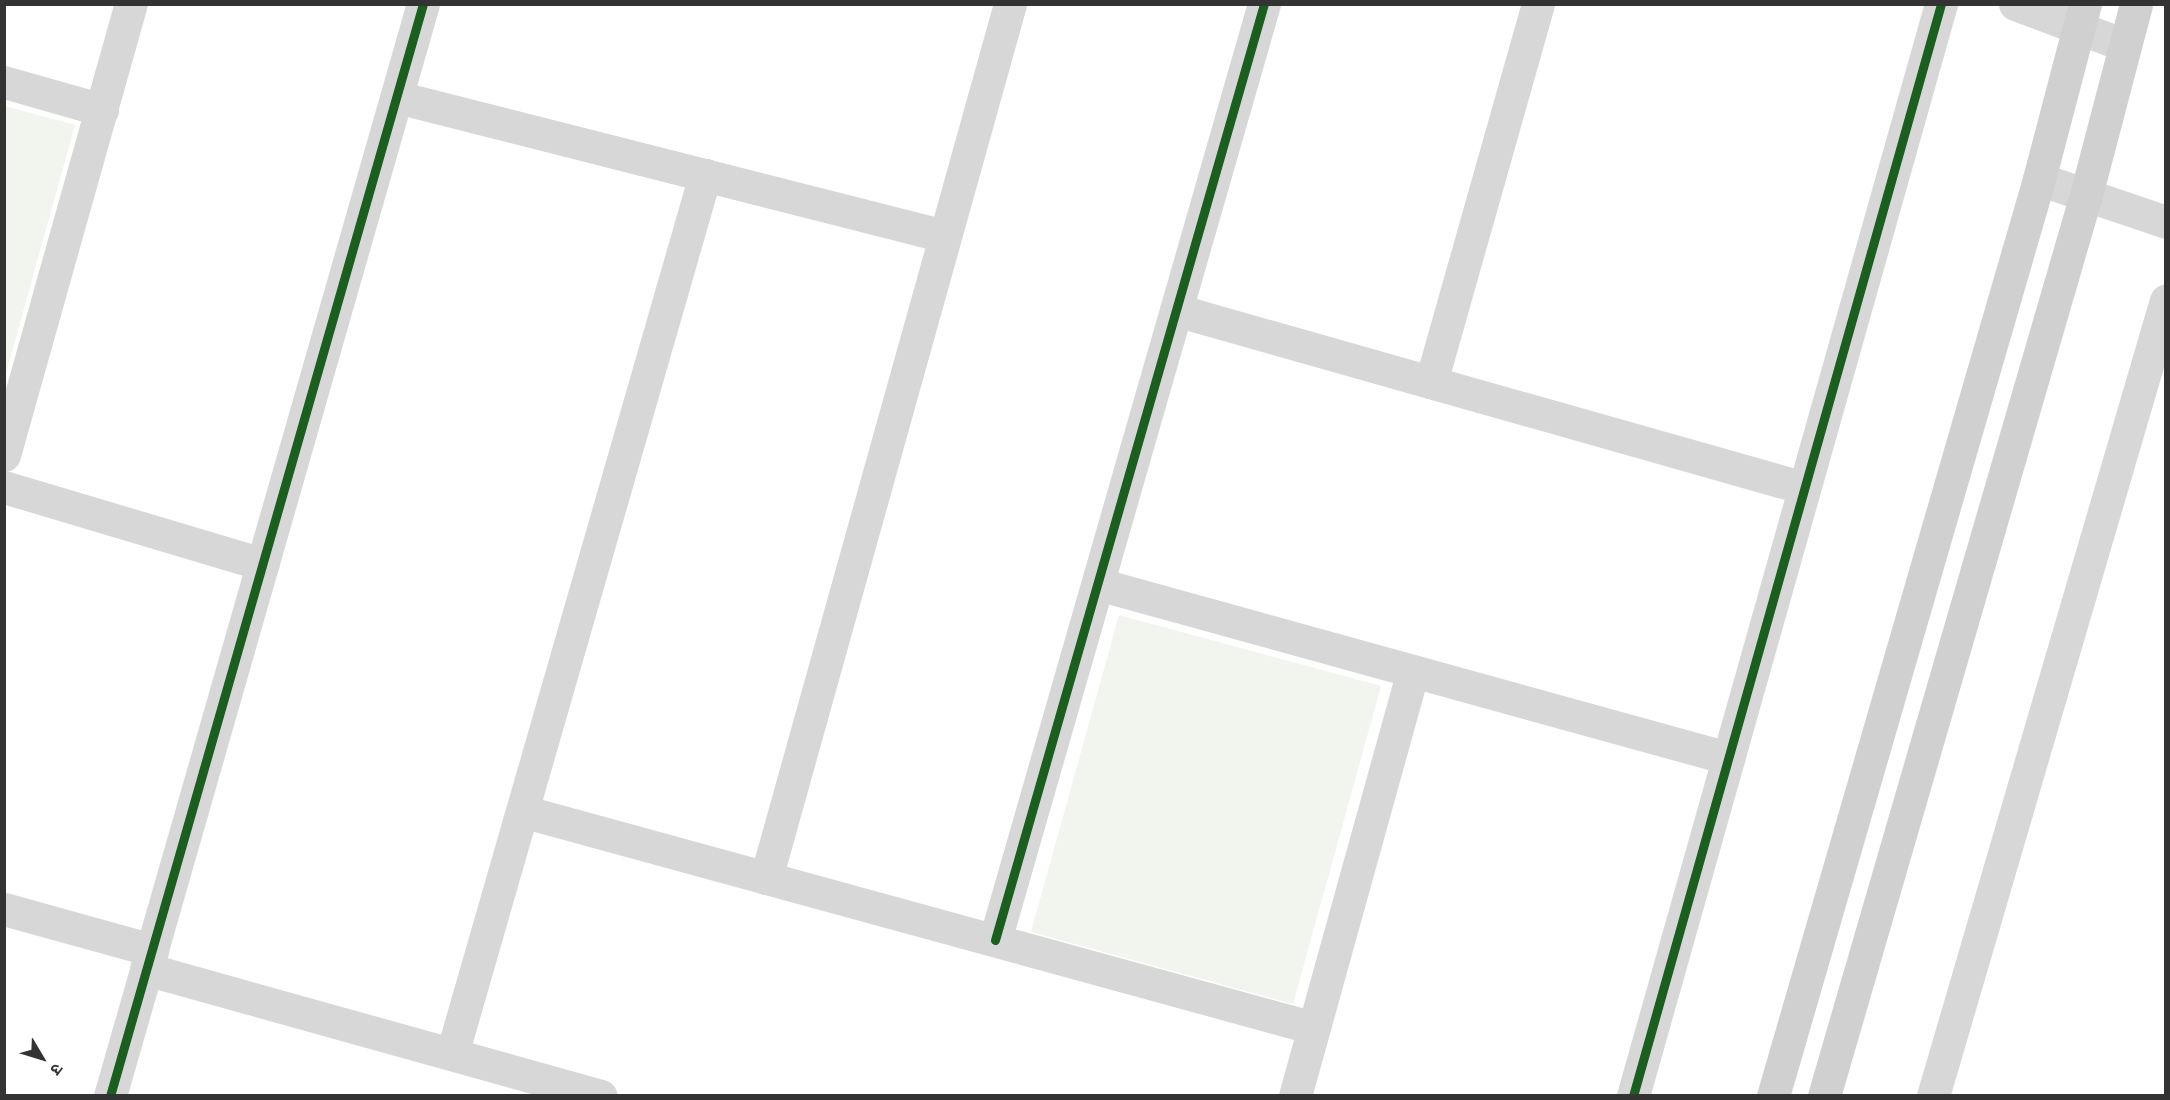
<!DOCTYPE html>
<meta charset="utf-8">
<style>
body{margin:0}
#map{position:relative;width:2170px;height:1100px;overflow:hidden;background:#fff;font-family:"Public Sans","Noto Sans Devanagari",sans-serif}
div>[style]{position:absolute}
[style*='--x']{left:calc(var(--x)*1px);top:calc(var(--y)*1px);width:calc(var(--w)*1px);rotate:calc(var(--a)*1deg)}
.green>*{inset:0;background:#f1f5ed}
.street>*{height:33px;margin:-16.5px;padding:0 16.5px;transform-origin:16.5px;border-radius:16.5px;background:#d7d7d7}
.secondary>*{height:33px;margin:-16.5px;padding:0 16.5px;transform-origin:16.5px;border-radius:16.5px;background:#d0d0d0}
.cycleway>*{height:9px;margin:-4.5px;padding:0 4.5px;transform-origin:4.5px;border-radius:4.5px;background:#1b5e20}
span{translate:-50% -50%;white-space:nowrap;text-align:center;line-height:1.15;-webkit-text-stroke:6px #fff;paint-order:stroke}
.frame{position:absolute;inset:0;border:6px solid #333;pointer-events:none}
.north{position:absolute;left:12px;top:1028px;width:60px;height:60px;-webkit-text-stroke:4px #fff;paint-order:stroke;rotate:128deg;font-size:16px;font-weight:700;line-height:24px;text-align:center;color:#333}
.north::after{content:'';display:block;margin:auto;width:21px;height:27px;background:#333;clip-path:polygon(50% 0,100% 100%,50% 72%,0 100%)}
</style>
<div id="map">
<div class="green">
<i style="clip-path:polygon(5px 106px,75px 125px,5px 377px,4px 106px)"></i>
<i style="clip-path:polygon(1119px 615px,1381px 686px,1293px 1004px,1031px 932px)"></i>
</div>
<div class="street">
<i style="--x:2015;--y:4;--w:116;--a:20.6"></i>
<i style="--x:4;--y:82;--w:102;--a:15.9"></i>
<i style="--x:397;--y:97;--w:565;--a:14.23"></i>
<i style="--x:2039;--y:179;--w:134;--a:18.7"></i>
<i style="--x:1176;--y:310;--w:653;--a:15.82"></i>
<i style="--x:1431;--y:382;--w:393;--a:-74.2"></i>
<i style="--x:4;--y:455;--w:469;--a:-74.3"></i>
<i style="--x:4;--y:487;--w:270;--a:16.6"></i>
<i style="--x:1098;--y:584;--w:654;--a:15.44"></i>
<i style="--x:522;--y:811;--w:821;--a:15.32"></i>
<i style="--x:766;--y:878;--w:907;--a:-74.4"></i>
<i style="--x:4;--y:909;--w:154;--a:15.5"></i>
<i style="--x:995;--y:940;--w:974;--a:-73.97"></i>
<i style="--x:146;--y:969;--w:472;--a:15.6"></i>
<i style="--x:452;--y:1054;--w:915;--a:-73.94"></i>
<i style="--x:110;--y:1096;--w:1136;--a:-74.01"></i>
<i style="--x:1295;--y:1096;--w:441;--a:-74.5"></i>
<i style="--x:1633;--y:1096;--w:1135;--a:-74.25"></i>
<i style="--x:1933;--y:1096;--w:829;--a:-73.68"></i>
</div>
<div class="secondary">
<i style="--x:1773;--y:1096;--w:955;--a:-73.82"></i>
<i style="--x:2039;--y:179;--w:181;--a:-75.3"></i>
<i style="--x:1824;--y:1096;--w:938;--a:-73.79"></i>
<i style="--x:2086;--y:195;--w:197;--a:-75.3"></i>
</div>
<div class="cycleway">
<i style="--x:995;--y:940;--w:974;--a:-73.97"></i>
<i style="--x:110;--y:1096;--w:1136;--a:-74.01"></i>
<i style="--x:1633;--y:1096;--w:1135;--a:-74.25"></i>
</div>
<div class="frame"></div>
<div class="north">उ</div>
</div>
